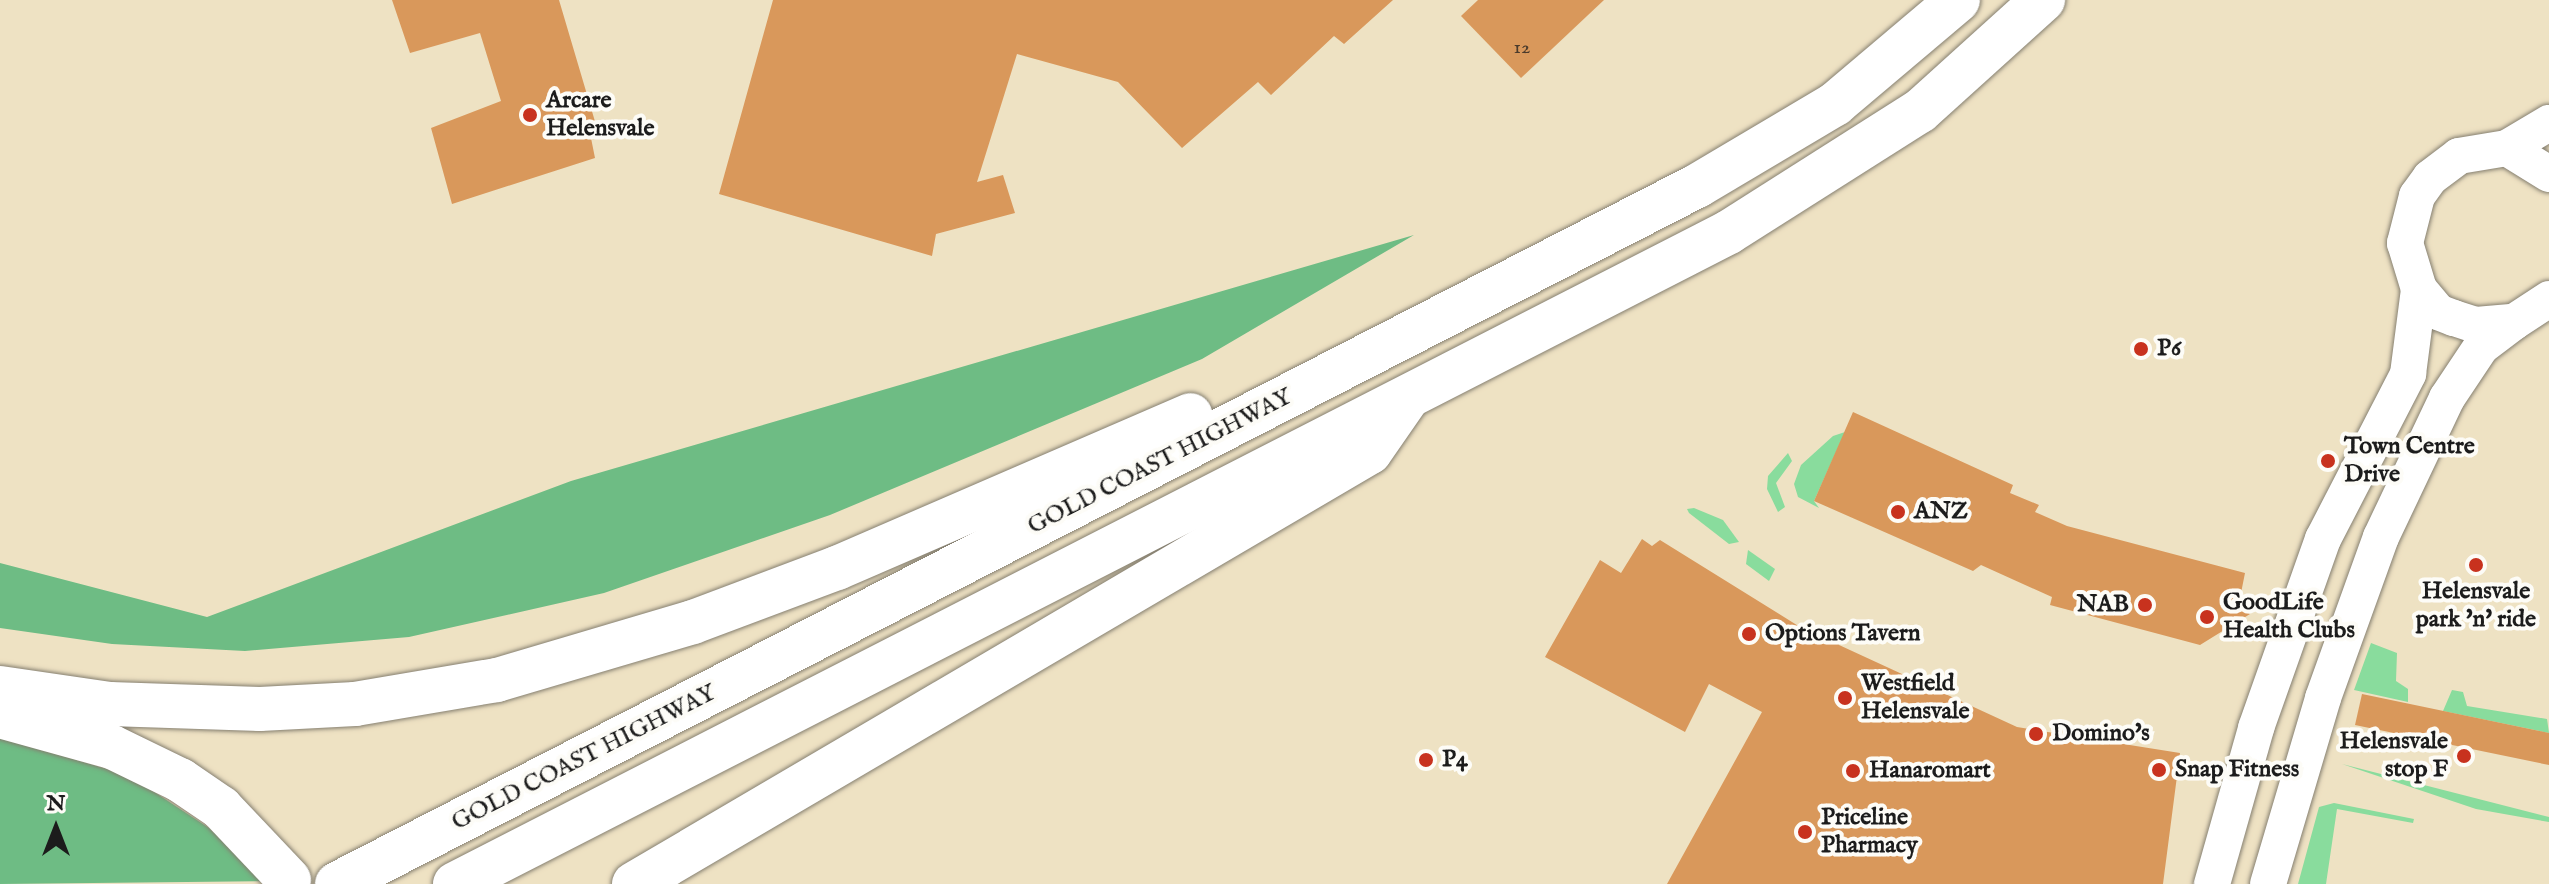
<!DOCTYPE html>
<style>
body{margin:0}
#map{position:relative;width:2549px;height:884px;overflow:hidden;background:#eee2c3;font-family:"IM FELL English",serif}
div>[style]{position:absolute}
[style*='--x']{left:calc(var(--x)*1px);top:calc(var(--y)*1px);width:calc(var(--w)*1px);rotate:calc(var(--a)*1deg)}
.green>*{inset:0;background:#89dc9d}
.forest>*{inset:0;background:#6ebc84}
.building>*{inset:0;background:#d9985b}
.roads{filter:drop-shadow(0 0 2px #857f70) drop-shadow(0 0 2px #857f70)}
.minor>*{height:36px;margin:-18px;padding:0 18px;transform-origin:18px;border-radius:18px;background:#fff}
.highway>*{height:44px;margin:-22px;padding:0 22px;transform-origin:22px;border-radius:22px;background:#fff}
.dots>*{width:22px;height:22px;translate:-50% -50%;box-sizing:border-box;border:4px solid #fdfcf7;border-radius:50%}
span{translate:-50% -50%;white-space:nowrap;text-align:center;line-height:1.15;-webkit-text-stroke:8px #fdfcf7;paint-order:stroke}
.number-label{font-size:20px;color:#4b3b2c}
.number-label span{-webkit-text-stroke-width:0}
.poi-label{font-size:24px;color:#1c1c1c;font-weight:700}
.left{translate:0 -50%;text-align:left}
.right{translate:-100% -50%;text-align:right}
.street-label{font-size:24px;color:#1c1c1c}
.north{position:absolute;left:16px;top:788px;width:80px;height:80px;-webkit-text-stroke:6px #fdfcf7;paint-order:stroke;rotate:0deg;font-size:22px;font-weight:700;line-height:32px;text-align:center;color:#1c1c1c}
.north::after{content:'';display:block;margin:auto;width:28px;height:36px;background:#1c1c1c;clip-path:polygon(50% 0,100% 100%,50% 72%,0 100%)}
</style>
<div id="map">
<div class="green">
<i style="clip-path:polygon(1845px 432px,1814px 501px,1819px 508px,1798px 497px,1794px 484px,1801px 465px,1833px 436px)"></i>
<i style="clip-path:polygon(1788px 453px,1792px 461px,1776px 483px,1785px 507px,1778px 512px,1767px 489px,1768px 476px)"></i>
<i style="clip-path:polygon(1694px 508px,1723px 520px,1739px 542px,1729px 544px,1689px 513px,1687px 509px)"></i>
<i style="clip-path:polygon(1748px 550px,1775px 569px,1769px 581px,1746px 564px)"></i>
<i style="clip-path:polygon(2371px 643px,2397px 653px,2396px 681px,2408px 689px,2408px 702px,2354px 690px)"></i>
<i style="clip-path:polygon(2452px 690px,2463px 692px,2467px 706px,2547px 719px,2549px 733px,2443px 711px)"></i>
<i style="clip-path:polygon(2342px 764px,2549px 817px,2549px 822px,2476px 809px)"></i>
<i style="clip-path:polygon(2334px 803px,2414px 819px,2413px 823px,2337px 809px,2326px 884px,2298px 884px,2319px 807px)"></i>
</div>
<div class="forest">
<i style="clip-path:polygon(1414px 235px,1202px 359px,830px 515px,604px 593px,409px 637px,245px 651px,112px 644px,0 628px,0 563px,207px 617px,571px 481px)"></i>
<i style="clip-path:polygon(0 737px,130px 776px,209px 828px,270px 881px,0 884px)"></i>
</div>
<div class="building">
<i style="clip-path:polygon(392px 0,559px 0,599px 135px,591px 138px,595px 158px,452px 204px,431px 128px,501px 101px,480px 33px,410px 53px)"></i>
<i style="clip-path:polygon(773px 0,1393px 0,1344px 44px,1334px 36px,1271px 95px,1258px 82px,1182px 148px,1118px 82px,1017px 54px,977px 182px,1003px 175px,1015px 213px,936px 234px,932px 256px,719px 194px)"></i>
<i style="clip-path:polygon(1478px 0,1604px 0,1521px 78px,1461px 16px)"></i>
<i style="clip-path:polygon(1853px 412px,2013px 485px,2010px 493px,2039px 505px,2035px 512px,2067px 526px,2245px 573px,2238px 608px,2250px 614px,2200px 645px,2050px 605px,2052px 597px,1981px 565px,1973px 571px,1814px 501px)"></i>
<i style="clip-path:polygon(1642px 539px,1652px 546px,1660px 540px,1800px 627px,2017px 727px,2180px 753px,2163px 884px,1667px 884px,1762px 712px,1709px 684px,1685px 732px,1545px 657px,1600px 560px,1621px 573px)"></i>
<i style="clip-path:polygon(2362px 694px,2549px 733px,2549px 765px,2355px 725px)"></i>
</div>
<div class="roads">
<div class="minor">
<i style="--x:2507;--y:148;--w:49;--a:-30.8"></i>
<i style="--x:2549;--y:174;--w:49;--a:-148.2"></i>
<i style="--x:2507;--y:148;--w:49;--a:170.5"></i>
<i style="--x:2459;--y:156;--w:36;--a:143"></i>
<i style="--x:2430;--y:178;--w:22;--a:126"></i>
<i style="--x:2417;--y:196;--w:49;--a:104.3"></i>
<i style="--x:2405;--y:243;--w:48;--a:73.1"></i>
<i style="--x:2419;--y:289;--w:30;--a:50"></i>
<i style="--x:2438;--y:312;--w:17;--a:21"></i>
<i style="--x:2454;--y:318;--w:23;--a:18"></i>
<i style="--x:2476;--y:325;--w:38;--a:-5"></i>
<i style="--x:2514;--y:322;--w:42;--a:-33.3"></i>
<i style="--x:2212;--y:884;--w:162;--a:-74.2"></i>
<i style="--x:2256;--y:728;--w:201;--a:-70.5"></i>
<i style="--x:2323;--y:539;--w:186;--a:-62.7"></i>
<i style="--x:2408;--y:374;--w:86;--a:-82.6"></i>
<i style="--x:2268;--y:884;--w:194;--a:-73.5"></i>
<i style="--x:2323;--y:698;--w:171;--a:-70.2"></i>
<i style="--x:2381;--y:537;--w:154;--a:-64.6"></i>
<i style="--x:2447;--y:398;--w:61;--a:-56.3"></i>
<i style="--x:2481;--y:347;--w:41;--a:-37.1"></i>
</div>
<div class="highway">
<i style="--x:0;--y:688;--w:111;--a:8.3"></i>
<i style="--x:110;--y:704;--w:150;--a:1.9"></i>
<i style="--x:260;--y:709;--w:95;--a:-3"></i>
<i style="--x:355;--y:704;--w:144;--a:-9.6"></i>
<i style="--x:497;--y:680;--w:204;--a:-16.5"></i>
<i style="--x:693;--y:622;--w:154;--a:-20.6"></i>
<i style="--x:837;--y:568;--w:385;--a:-23.4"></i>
<i style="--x:0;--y:716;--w:116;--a:15.5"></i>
<i style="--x:112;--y:747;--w:76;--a:25.9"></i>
<i style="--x:180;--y:780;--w:50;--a:34.3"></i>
<i style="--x:221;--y:808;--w:99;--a:46.6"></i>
<i style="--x:337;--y:884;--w:1529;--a:-27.17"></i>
<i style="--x:1697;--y:186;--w:161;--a:-30.7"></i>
<i style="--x:1835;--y:104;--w:161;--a:-40.2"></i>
<i style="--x:455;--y:884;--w:1431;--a:-27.1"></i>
<i style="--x:1729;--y:232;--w:226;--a:-32.4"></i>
<i style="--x:1920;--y:111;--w:166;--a:-42.1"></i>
<i style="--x:634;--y:884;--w:853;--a:-30.41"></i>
<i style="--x:1370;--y:452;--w:63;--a:-55.3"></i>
</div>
</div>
<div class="dots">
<i style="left:530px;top:115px;background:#c8321e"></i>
<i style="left:2141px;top:349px;background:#c8321e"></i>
<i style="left:2328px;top:461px;background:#c8321e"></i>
<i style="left:1898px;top:512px;background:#c8321e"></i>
<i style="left:2476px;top:565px;background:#c8321e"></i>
<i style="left:2145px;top:605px;background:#c8321e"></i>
<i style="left:2207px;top:617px;background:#c8321e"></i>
<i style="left:1749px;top:634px;background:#c8321e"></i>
<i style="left:1845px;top:698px;background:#c8321e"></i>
<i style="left:2036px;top:734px;background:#c8321e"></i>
<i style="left:2464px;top:756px;background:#c8321e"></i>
<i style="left:1426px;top:760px;background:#c8321e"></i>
<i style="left:2159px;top:770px;background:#c8321e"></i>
<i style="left:1853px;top:771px;background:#c8321e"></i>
<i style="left:1805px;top:832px;background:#c8321e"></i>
</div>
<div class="number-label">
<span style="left:1522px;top:47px">12</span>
</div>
<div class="poi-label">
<span class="left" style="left:546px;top:115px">Arcare<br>Helensvale</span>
<span class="left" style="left:2157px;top:349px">P6</span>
<span class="left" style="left:2344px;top:461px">Town Centre<br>Drive</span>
<span class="left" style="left:1914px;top:512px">ANZ</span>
<span style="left:2476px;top:606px">Helensvale<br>park 'n' ride</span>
<span class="left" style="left:2223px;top:617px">GoodLife<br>Health Clubs</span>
<span class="right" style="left:2129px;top:605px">NAB</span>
<span class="left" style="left:1765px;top:634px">Options Tavern</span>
<span class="left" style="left:1861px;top:698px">Westfield<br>Helensvale</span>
<span class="left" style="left:2052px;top:734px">Domino's</span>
<span class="right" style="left:2448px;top:756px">Helensvale<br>stop F</span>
<span class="left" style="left:1442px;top:760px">P4</span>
<span class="left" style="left:2175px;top:770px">Snap Fitness</span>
<span class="left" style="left:1869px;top:771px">Hanaromart</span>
<span class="left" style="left:1821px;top:832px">Priceline<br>Pharmacy</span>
</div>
<div class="street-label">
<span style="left:1160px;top:462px;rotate:-27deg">GOLD COAST HIGHWAY</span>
<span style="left:584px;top:758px;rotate:-27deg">GOLD COAST HIGHWAY</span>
</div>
<div class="north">N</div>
</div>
